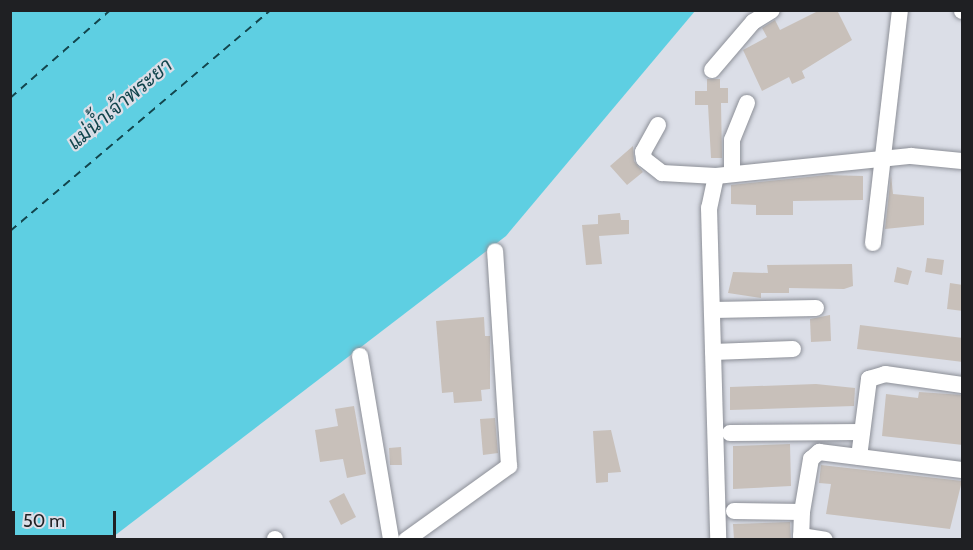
<!DOCTYPE html>
<meta charset="utf-8">
<style>
body{margin:0}
#map{position:relative;width:973px;height:550px;overflow:hidden;background:#dbdee7;font-family:Cabin,Sarabun,sans-serif}
div>[style]{position:absolute}
[style*='--x']{left:calc(var(--x)*1px);top:calc(var(--y)*1px);width:calc(var(--w)*1px);rotate:calc(var(--a)*1deg)}
.water>*{inset:0;background:#5ecfe2}
.ferry>*{height:1.5px;margin-top:-0.75px;transform-origin:0;background:repeating-linear-gradient(90deg,#12454d 0 8px,transparent 0 14px)}
.building>*{inset:0;background:#c8c0ba}
.roads{filter:drop-shadow(0 0 2px #8c8f97) drop-shadow(0 0 2px #8c8f97)}
.minor>*{height:16px;margin:-8px;padding:0 8px;transform-origin:8px;border-radius:8px;background:#fff}
span{translate:-50% -50%;white-space:nowrap;text-align:center;line-height:1.15;-webkit-text-stroke:4.5px #dbdee7;paint-order:stroke}
.water-label{font-size:20px;color:#12454d;font-style:italic}
.frame{position:absolute;inset:0;border:12px solid #1f2023;pointer-events:none}
.scale{position:absolute;left:12px;top:511px;width:104px;height:27px;box-sizing:border-box;border:3px solid #1f2023;border-top:0;padding-left:8px;font-size:18px;line-height:21px;white-space:nowrap;color:#1f2023;-webkit-text-stroke:4px #dbdee7;paint-order:stroke}
</style>
<div id="map">
<div class="water">
<i style="clip-path:polygon(10px 11px,695px 11px,506px 236px,109px 540px,11px 539px)"></i>
</div>
<div class="ferry">
<i style="--x:10;--y:98;--w:133;--a:-41.3"></i>
<i style="--x:10;--y:231;--w:342;--a:-40.3"></i>
</div>
<div class="building">
<i style="clip-path:polygon(820px 10px,837px 10px,852px 40px,802px 71px,805px 78px,792px 84px,789px 77px,762px 91px,743px 50px,767px 37px,762px 28px,775px 20px,780px 30px)"></i>
<i style="clip-path:polygon(707px 79px,720px 79px,720px 88px,728px 88px,728px 103px,721px 103px,722px 158px,711px 158px,708px 105px,695px 105px,695px 91px,707px 91px)"></i>
<i style="clip-path:polygon(633px 146px,634px 161px,643px 172px,627px 185px,610px 166px)"></i>
<i style="clip-path:polygon(827px 175px,863px 176px,863px 200px,793px 201px,793px 215px,756px 215px,756px 205px,731px 204px,731px 185px)"></i>
<i style="clip-path:polygon(891px 175px,893px 194px,924px 197px,924px 225px,885px 229px)"></i>
<i style="clip-path:polygon(620px 213px,621px 220px,629px 220px,629px 234px,599px 236px,602px 264px,586px 265px,582px 225px,598px 224px,598px 215px)"></i>
<i style="clip-path:polygon(927px 258px,944px 260px,942px 275px,925px 272px)"></i>
<i style="clip-path:polygon(852px 264px,853px 286px,844px 289px,789px 288px,789px 293px,761px 293px,761px 298px,728px 293px,733px 272px,768px 273px,767px 265px)"></i>
<i style="clip-path:polygon(897px 267px,912px 271px,908px 285px,894px 282px)"></i>
<i style="clip-path:polygon(950px 283px,963px 285px,963px 311px,947px 309px)"></i>
<i style="clip-path:polygon(830px 315px,831px 341px,811px 342px,810px 319px)"></i>
<i style="clip-path:polygon(484px 317px,485px 336px,490px 336px,490px 389px,481px 390px,482px 401px,454px 403px,453px 392px,442px 393px,436px 321px)"></i>
<i style="clip-path:polygon(860px 325px,963px 338px,963px 362px,857px 349px)"></i>
<i style="clip-path:polygon(816px 384px,855px 388px,854px 406px,730px 410px,730px 387px)"></i>
<i style="clip-path:polygon(919px 392px,963px 395px,963px 445px,882px 436px,886px 394px,918px 398px)"></i>
<i style="clip-path:polygon(354px 406px,366px 474px,347px 478px,343px 459px,320px 462px,315px 430px,338px 426px,335px 409px)"></i>
<i style="clip-path:polygon(495px 418px,498px 453px,483px 455px,480px 419px)"></i>
<i style="clip-path:polygon(611px 430px,621px 472px,608px 473px,608px 482px,596px 483px,593px 431px)"></i>
<i style="clip-path:polygon(790px 444px,791px 486px,733px 489px,733px 446px)"></i>
<i style="clip-path:polygon(401px 447px,402px 465px,390px 465px,389px 448px)"></i>
<i style="clip-path:polygon(821px 465px,962px 481px,950px 529px,826px 514px,831px 484px,819px 483px)"></i>
<i style="clip-path:polygon(344px 493px,356px 517px,341px 525px,329px 501px)"></i>
<i style="clip-path:polygon(790px 522px,791px 540px,734px 540px,733px 524px)"></i>
</div>
<div class="roads">
<div class="minor">
<i style="--x:962;--y:10;--w:1;--a:90"></i>
<i style="--x:712;--y:70;--w:63;--a:-49.5"></i>
<i style="--x:753;--y:22;--w:22;--a:-32"></i>
<i style="--x:658;--y:125;--w:31;--a:119"></i>
<i style="--x:643;--y:152;--w:7;--a:82"></i>
<i style="--x:644;--y:159;--w:23;--a:38"></i>
<i style="--x:662;--y:173;--w:54;--a:3.2"></i>
<i style="--x:716;--y:176;--w:196;--a:-5.9"></i>
<i style="--x:911;--y:156;--w:51;--a:5.6"></i>
<i style="--x:732;--y:173;--w:33;--a:-90"></i>
<i style="--x:732;--y:140;--w:40;--a:-68"></i>
<i style="--x:716;--y:176;--w:33;--a:102"></i>
<i style="--x:709;--y:208;--w:332;--a:88.4"></i>
<i style="--x:873;--y:243;--w:235;--a:-83.4"></i>
<i style="--x:713;--y:310;--w:103;--a:-1.1"></i>
<i style="--x:713;--y:352;--w:80;--a:-2.1"></i>
<i style="--x:360;--y:356;--w:187;--a:80.4"></i>
<i style="--x:730;--y:433;--w:132;--a:-0.4"></i>
<i style="--x:859;--y:457;--w:79;--a:-82.7"></i>
<i style="--x:869;--y:379;--w:17;--a:-17"></i>
<i style="--x:885;--y:374;--w:78;--a:8.1"></i>
<i style="--x:734;--y:511;--w:68;--a:0.8"></i>
<i style="--x:802;--y:512;--w:24;--a:92"></i>
<i style="--x:801;--y:536;--w:24;--a:9"></i>
<i style="--x:802;--y:512;--w:54;--a:-80.4"></i>
<i style="--x:811;--y:459;--w:11;--a:-41"></i>
<i style="--x:819;--y:452;--w:144;--a:7.2"></i>
<i style="--x:275;--y:540;--w:1;--a:-90"></i>
<i style="--x:406;--y:540;--w:127;--a:-35.7"></i>
<i style="--x:509;--y:466;--w:215;--a:-93.7"></i>
</div>
</div>
<div class="water-label">
<span style="left:120px;top:104px;rotate:-40deg">แม่น้ำเจ้าพระยา</span>
</div>
<div class="frame"></div>
<div class="scale">50 m</div>
</div>
